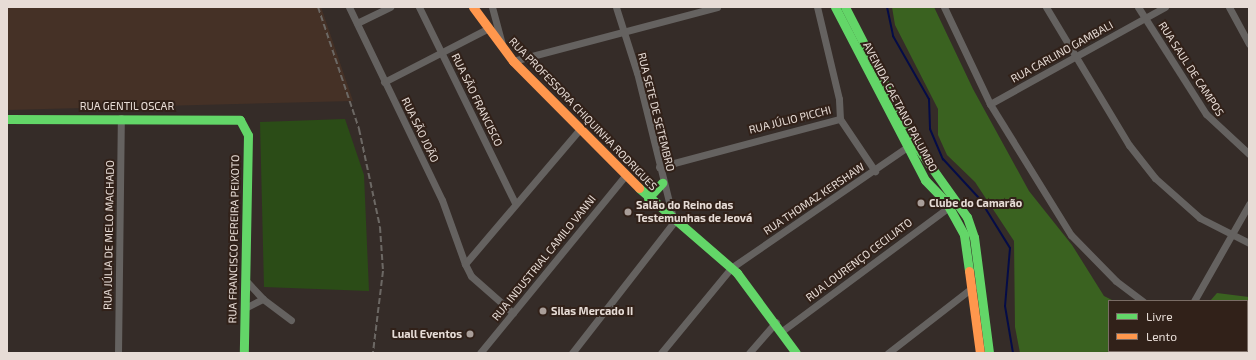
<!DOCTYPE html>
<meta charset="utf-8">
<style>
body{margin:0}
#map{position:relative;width:1256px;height:360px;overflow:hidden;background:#352c28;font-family:"Exo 2",sans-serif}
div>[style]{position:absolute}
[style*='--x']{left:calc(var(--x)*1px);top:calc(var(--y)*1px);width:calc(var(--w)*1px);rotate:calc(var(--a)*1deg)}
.built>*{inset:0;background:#453126}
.green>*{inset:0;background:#2b4c17}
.forest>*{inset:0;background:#3a6220}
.stream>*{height:2px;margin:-1px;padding:0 1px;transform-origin:1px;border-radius:1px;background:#050c47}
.street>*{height:7px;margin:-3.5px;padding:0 3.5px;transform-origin:3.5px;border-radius:3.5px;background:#656260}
.fast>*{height:9px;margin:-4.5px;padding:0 4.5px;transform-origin:4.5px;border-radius:4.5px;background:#63d668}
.slow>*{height:9px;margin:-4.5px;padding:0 4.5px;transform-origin:4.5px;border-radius:4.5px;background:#ff974d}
.rail>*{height:2px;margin-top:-1px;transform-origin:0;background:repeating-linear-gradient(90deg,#6c6864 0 6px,transparent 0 9px)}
.dots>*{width:11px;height:11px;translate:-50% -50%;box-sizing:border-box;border:2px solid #312119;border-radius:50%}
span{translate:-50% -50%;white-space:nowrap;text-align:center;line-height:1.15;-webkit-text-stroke:4px #312119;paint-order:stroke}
.street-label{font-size:11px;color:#e7dcd6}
.poi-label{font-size:11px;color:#e7dcd6;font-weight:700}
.left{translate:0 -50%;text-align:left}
.right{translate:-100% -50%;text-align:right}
.frame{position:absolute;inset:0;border:8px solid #e7dcd6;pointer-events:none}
.legend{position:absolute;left:1108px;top:300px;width:140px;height:52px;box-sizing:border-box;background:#312119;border:1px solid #7a6c65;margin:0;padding:5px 7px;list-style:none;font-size:12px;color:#e7dcd6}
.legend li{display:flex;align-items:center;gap:8px;height:20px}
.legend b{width:20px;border:1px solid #7a6c65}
</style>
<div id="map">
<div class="built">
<i style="clip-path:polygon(7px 7px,321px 7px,353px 101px,7px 110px)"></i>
</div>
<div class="green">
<i style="clip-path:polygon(345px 119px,364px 175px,369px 291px,264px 287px,260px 122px)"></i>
</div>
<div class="forest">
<i style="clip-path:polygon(892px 7px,934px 7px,973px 89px,1029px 191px,1072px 245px,1104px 296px,1114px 301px,1109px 301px,1109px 351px,1247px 351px,1247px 301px,1210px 301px,1217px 293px,1249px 297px,1249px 353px,1020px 353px,1015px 327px,1014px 241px,975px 182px,947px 155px,938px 135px,938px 109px,895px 25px)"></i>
</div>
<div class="stream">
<i style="--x:887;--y:7;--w:30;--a:78"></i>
<i style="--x:893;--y:36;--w:73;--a:60.3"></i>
<i style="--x:929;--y:99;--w:30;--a:88"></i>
<i style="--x:930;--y:129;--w:33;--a:67"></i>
<i style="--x:943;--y:159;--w:53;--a:47.3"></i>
<i style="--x:979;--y:198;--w:59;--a:58.2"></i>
<i style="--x:1010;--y:248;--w:58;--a:94.9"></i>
<i style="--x:1005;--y:306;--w:48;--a:80.3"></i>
<i style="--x:1247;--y:351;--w:2;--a:0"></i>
<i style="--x:1220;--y:353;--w:5;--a:-22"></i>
</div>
<div class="street">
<i style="--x:349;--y:7;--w:214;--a:64.3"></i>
<i style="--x:442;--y:200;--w:68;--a:70.2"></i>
<i style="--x:465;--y:264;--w:13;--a:63"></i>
<i style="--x:471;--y:276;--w:56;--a:41.4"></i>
<i style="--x:419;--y:7;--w:218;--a:63.9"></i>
<i style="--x:492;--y:7;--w:38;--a:75"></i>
<i style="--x:944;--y:7;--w:107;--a:64.6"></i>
<i style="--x:990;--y:104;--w:154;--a:58.3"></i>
<i style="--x:1071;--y:235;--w:64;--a:45.6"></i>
<i style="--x:1116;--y:281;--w:34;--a:37"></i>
<i style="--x:1046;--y:7;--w:161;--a:59"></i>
<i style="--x:1129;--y:145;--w:42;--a:51.8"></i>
<i style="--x:1155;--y:178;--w:60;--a:41.6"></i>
<i style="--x:1200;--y:218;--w:55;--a:27"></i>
<i style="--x:1138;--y:7;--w:127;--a:57.6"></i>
<i style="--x:1206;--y:114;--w:59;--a:42.9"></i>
<i style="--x:1229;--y:7;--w:42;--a:61.6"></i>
<i style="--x:357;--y:23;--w:37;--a:-26"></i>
<i style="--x:513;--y:61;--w:211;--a:-14.8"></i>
<i style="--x:384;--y:82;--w:116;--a:-27.2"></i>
<i style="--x:990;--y:104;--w:200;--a:-29"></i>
<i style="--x:840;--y:119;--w:63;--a:56.1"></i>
<i style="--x:659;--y:167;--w:187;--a:-14.9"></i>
<i style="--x:840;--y:119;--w:20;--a:-93"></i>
<i style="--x:839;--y:99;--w:95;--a:-103.4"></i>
<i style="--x:465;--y:264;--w:176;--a:-49.6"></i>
<i style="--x:263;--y:299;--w:35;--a:37"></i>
<i style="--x:1194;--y:301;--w:112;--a:-60.4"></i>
<i style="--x:245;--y:308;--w:20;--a:-27"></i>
<i style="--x:263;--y:299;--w:26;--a:-133"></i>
<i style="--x:782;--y:331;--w:208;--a:-36.6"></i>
<i style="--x:118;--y:353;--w:235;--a:-89.3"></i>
<i style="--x:480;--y:353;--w:229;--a:-50.7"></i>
<i style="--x:572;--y:353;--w:166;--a:-52.1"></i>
<i style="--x:674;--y:222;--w:154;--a:-103.9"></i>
<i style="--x:637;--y:73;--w:69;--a:-107.7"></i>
<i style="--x:661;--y:353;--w:110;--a:-50.5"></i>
<i style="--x:731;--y:268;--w:214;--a:-34.5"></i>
<i style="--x:749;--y:353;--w:41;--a:-48.9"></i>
<i style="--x:888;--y:353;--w:108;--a:-37.8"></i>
</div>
<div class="fast">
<i style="--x:835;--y:7;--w:195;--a:62.5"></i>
<i style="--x:925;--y:180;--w:30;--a:46"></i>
<i style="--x:946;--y:202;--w:38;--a:61"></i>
<i style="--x:964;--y:235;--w:36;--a:82"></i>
<i style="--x:845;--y:7;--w:157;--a:62.8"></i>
<i style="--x:917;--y:147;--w:86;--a:54.5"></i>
<i style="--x:967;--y:217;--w:21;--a:71"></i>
<i style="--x:974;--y:237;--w:117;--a:82.6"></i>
<i style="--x:7;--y:119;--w:233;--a:0.2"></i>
<i style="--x:240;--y:120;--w:17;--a:62"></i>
<i style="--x:248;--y:135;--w:218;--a:91.1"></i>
<i style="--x:639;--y:188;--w:130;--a:40.9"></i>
<i style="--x:737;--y:273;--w:99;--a:53.6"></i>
<i style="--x:648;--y:198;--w:21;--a:-47"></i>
</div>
<div class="slow">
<i style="--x:473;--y:7;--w:67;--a:53.5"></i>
<i style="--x:513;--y:61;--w:179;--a:45.2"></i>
<i style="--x:969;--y:271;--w:83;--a:82.4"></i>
</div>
<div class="rail">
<i style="--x:318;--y:7;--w:129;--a:71.4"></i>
<i style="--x:359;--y:129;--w:100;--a:77.9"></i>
<i style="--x:380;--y:227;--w:44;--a:86.1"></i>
<i style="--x:383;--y:271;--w:83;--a:97"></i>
</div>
<div class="dots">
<i style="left:921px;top:203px;background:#a99e99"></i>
<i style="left:628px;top:212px;background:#a99e99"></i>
<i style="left:543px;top:311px;background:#a99e99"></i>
<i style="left:470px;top:334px;background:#a99e99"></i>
</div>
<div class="street-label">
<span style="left:1062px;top:52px;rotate:-29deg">RUA CARLINO GAMBALI</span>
<span style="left:1191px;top:69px;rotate:57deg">RUA SAUL DE CAMPOS</span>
<span style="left:477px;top:100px;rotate:64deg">RUA SÃO FRANCISCO</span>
<span style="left:127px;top:106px">RUA GENTIL OSCAR</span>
<span style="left:900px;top:107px;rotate:62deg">AVENIDA CAETANO PALUMBO</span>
<span style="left:656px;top:112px;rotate:76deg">RUA SETE DE SETEMBRO</span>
<span style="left:583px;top:114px;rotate:46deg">RUA PROFESSORA CHIQUINHA RODRIGUES</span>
<span style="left:790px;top:120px;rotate:-14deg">RUA JÚLIO PICCHI</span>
<span style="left:420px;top:130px;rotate:64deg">RUA SÃO JOÃO</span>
<span style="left:814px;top:199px;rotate:-34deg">RUA THOMAZ KERSHAW</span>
<span style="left:109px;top:235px;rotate:-89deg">RUA JÚLIA DE MELO MACHADO</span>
<span style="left:234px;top:239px;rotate:-89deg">RUA FRANCISCO PEREIRA PEIXOTO</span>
<span style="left:544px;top:258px;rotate:-51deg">RUA INDUSTRIAL CAMILO VANNI</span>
<span style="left:859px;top:260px;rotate:-37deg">RUA LOURENÇO CECILIATO</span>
</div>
<div class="poi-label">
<span class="left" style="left:929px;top:203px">Clube do Camarão</span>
<span class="left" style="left:636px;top:212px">Salão do Reino das<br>Testemunhas de Jeová</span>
<span class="left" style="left:551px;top:311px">Silas Mercado II</span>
<span class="right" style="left:462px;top:334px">Luall Eventos</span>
</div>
<div class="frame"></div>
<ul class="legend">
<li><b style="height:5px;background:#63d668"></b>Livre</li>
<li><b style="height:5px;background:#ff974d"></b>Lento</li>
</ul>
</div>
